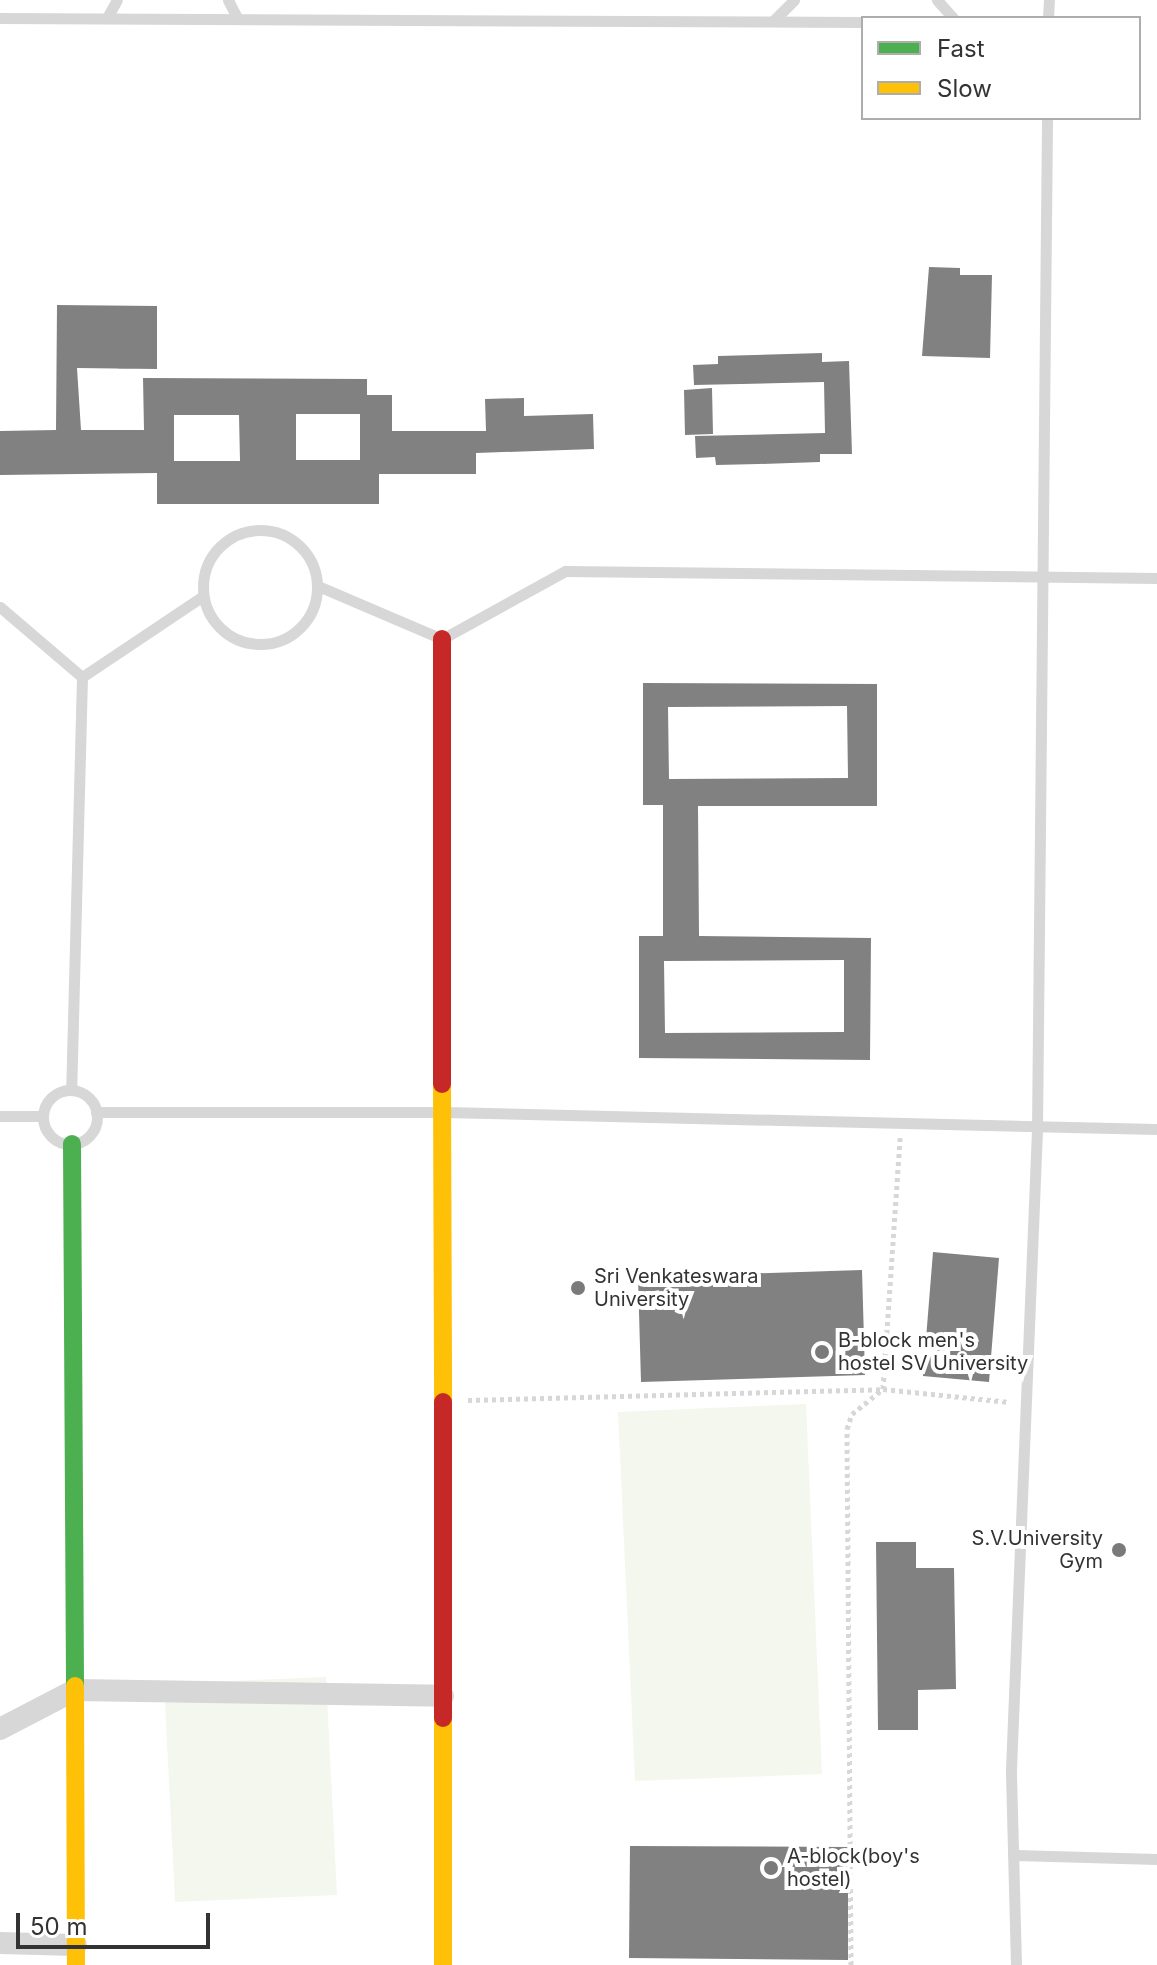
<!DOCTYPE html>
<style>
body{margin:0}
#map{position:relative;width:1157px;height:1965px;overflow:hidden;background:#fff;font-family:Inter,sans-serif}
div>[style]{position:absolute}
[style*='--x']{left:calc(var(--x)*1px);top:calc(var(--y)*1px);width:calc(var(--w)*1px);rotate:calc(var(--a)*1deg)}
.green>*{inset:0;background:#f4f7ee}
.building>*{inset:0;background:#818181}
.path>*{height:5px;margin-top:-2.5px;transform-origin:0;background:repeating-linear-gradient(90deg,#d7d7d7 0 4px,transparent 0 8px)}
.lane>*{height:11px;margin:-5.5px;padding:0 5.5px;transform-origin:5.5px;border-radius:5.5px;background:#d7d7d7}
.lane>.ring{margin:-5.5px;padding:0;box-sizing:content-box;background:none;border:11px solid #d7d7d7;border-radius:50%}
.street>*{height:22px;margin:-11px;padding:0 11px;transform-origin:11px;border-radius:11px;background:#d7d7d7}
.fast>*{height:18px;margin:-9px;padding:0 9px;transform-origin:9px;border-radius:9px;background:#4caf50}
.slow>*{height:18px;margin:-9px;padding:0 9px;transform-origin:9px;border-radius:9px;background:#ffc107}
.jam>*{height:18px;margin:-9px;padding:0 9px;transform-origin:9px;border-radius:9px;background:#c62828}
.dots>*{width:22px;height:22px;translate:-50% -50%;box-sizing:border-box;border:4px solid #fff;border-radius:50%}
span{translate:-50% -50%;white-space:nowrap;text-align:center;line-height:1.15;-webkit-text-stroke:8px #fff;paint-order:stroke}
.poi-label{font-size:20px;color:#333}
.left{translate:0 -50%;text-align:left}
.right{translate:-100% -50%;text-align:right}
.legend{position:absolute;left:861px;top:16px;width:280px;height:104px;box-sizing:border-box;background:#fff;border:2px solid #adadad;margin:0;padding:10px 14px;list-style:none;font-size:24px;color:#333}
.legend li{display:flex;align-items:center;gap:16px;height:40px}
.legend b{width:40px;border:2px solid #adadad}
.scale{position:absolute;left:16px;top:1913px;width:194px;height:36px;box-sizing:border-box;border:4px solid #333;border-top:0;padding-left:10px;font-size:24px;line-height:28px;white-space:nowrap;color:#333;-webkit-text-stroke:6px #fff;paint-order:stroke}
</style>
<div id="map">
<div class="green">
<i style="clip-path:polygon(806px 1404px,822px 1774px,635px 1781px,618px 1412px)"></i>
<i style="clip-path:polygon(326px 1677px,337px 1895px,175px 1902px,164px 1684px)"></i>
</div>
<div class="building">
<i style="clip-path:polygon(929px 267px,960px 268px,960px 275px,992px 275px,990px 358px,922px 356px)"></i>
<i style="clip-path:polygon(evenodd,57px 305px,157px 306px,157px 369px,77px 368px,81px 430px,144px 430px,143px 378px,367px 379px,367px 395px,392px 395px,392px 431px,486px 431px,485px 399px,524px 398px,524px 416px,593px 414px,594px 449px,476px 453px,476px 474px,379px 474px,379px 504px,157px 504px,157px 473px,0 475px,0 431px,56px 430px,57px 305px,296px 414px,360px 414px,360px 460px,296px 460px,296px 414px,57px 305px,174px 415px,239px 415px,240px 461px,174px 461px,174px 415px)"></i>
<i style="clip-path:polygon(822px 353px,822px 362px,849px 361px,852px 454px,820px 454px,820px 462px,759px 464px,716px 465px,715px 457px,696px 458px,695px 436px,825px 433px,824px 382px,694px 385px,693px 365px,718px 364px,718px 356px)"></i>
<i style="clip-path:polygon(712px 388px,713px 434px,685px 435px,684px 390px)"></i>
<i style="clip-path:polygon(evenodd,643px 683px,877px 684px,877px 806px,698px 806px,699px 936px,871px 938px,870px 1060px,639px 1058px,639px 936px,663px 936px,663px 805px,643px 805px,643px 683px,847px 706px,848px 778px,669px 779px,668px 707px,847px 706px,643px 683px,844px 960px,844px 1032px,665px 1033px,664px 961px,844px 960px)"></i>
<i style="clip-path:polygon(933px 1252px,999px 1258px,989px 1382px,923px 1376px)"></i>
<i style="clip-path:polygon(862px 1270px,865px 1375px,641px 1382px,638px 1277px)"></i>
<i style="clip-path:polygon(876px 1542px,916px 1542px,916px 1568px,954px 1568px,956px 1689px,918px 1690px,918px 1730px,878px 1730px)"></i>
<i style="clip-path:polygon(630px 1846px,848px 1847px,848px 1960px,629px 1958px)"></i>
</div>
<div class="path">
<i style="--x:468;--y:1400;--w:415;--a:-1.5"></i>
<i style="--x:883;--y:1389;--w:127;--a:5.9"></i>
<i style="--x:851;--y:1965;--w:536;--a:-90.43"></i>
<i style="--x:847;--y:1429;--w:16;--a:-72"></i>
<i style="--x:852;--y:1414;--w:40;--a:-39"></i>
<i style="--x:883;--y:1389;--w:252;--a:-86.1"></i>
</div>
<div class="lane">
<i style="--x:228;--y:0;--w:20;--a:63"></i>
<i style="--x:937;--y:0;--w:24;--a:48"></i>
<i style="--x:108;--y:16;--w:18;--a:-61"></i>
<i style="--x:0;--y:18;--w:863;--a:0.27"></i>
<i style="--x:1048;--y:18;--w:18;--a:-87"></i>
<i style="--x:773;--y:21;--w:30;--a:-45"></i>
<i class="ring" style="left:203px;top:530px;width:103px;height:103px"></i>
<i style="--x:318;--y:586;--w:135;--a:23.1"></i>
<i style="--x:442;--y:639;--w:141;--a:-28.9"></i>
<i style="--x:565;--y:571;--w:592;--a:0.68"></i>
<i style="--x:0;--y:607;--w:108;--a:40.5"></i>
<i style="--x:82;--y:677;--w:413;--a:91.5"></i>
<i style="--x:82;--y:677;--w:146;--a:-33.8"></i>
<i class="ring" style="left:43px;top:1090px;width:43px;height:43px"></i>
<i style="--x:96;--y:1112;--w:348;--a:0"></i>
<i style="--x:444;--y:1112;--w:713;--a:1.37"></i>
<i style="--x:0;--y:1116;--w:43;--a:0"></i>
<i style="--x:1013;--y:1855;--w:144;--a:1.6"></i>
<i style="--x:1016;--y:1965;--w:196;--a:-91.5"></i>
<i style="--x:1011;--y:1769;--w:641;--a:-87.67"></i>
<i style="--x:1037;--y:1129;--w:1011;--a:-89.43"></i>
</div>
<div class="street">
<i style="--x:0;--y:1729;--w:85;--a:-27.5"></i>
<i style="--x:75;--y:1690;--w:368;--a:0.9"></i>
<i style="--x:0;--y:1943;--w:76;--a:1.5"></i>
</div>
<div class="fast">
<i style="--x:72;--y:1144;--w:542;--a:89.68"></i>
</div>
<div class="slow">
<i style="--x:442;--y:1084;--w:318;--a:89.8"></i>
<i style="--x:75;--y:1686;--w:279;--a:89.8"></i>
<i style="--x:443;--y:1718;--w:247;--a:90"></i>
</div>
<div class="jam">
<i style="--x:442;--y:639;--w:445;--a:90"></i>
<i style="--x:443;--y:1402;--w:316;--a:90"></i>
</div>
<div class="dots">
<i style="left:578px;top:1288px;background:#7a7a7a"></i>
<i style="left:822px;top:1352px;background:#7a7a7a"></i>
<i style="left:1119px;top:1550px;background:#7a7a7a"></i>
<i style="left:771px;top:1868px;background:#7a7a7a"></i>
</div>
<div class="poi-label">
<span class="left" style="left:594px;top:1288px">Sri Venkateswara<br>University</span>
<span class="left" style="left:838px;top:1352px">B-block men's<br>hostel SV University</span>
<span class="right" style="left:1103px;top:1550px">S.V.University<br>Gym</span>
<span class="left" style="left:787px;top:1868px">A-block(boy's<br>hostel)</span>
</div>
<ul class="legend">
<li><b style="height:10px;background:#4caf50"></b>Fast</li>
<li><b style="height:10px;background:#ffc107"></b>Slow</li>
</ul>
<div class="scale">50 m</div>
</div>
